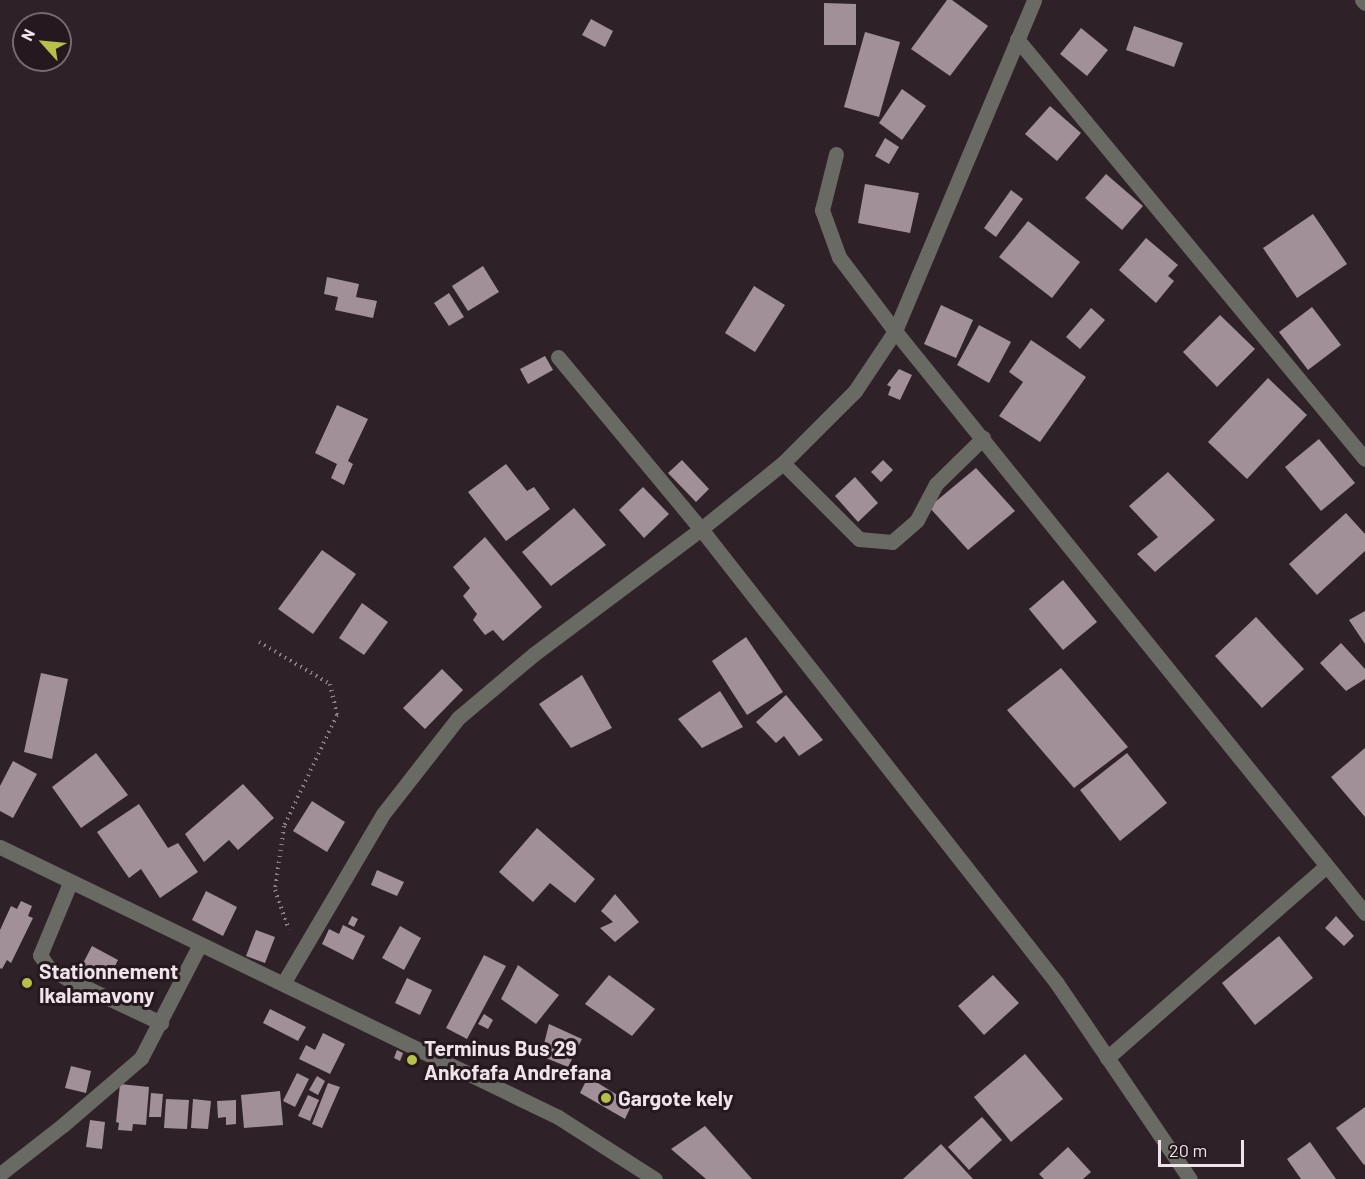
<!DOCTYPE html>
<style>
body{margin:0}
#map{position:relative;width:1365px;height:1179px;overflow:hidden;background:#2f2128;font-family:Barlow,sans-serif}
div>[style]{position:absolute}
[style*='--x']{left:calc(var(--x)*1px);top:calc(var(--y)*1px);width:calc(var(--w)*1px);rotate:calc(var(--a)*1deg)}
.building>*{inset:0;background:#a29099}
.path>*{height:4px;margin-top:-2px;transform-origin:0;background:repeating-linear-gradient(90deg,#8c8086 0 1.5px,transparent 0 6px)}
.minor>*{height:15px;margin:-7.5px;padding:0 7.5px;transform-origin:7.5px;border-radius:7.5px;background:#696a63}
.dots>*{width:16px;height:16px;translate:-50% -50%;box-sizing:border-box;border:3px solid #25181e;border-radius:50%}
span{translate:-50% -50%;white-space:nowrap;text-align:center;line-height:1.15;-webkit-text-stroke:6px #25181e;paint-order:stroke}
.poi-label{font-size:21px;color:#eee4e9;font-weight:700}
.left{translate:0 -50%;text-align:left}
.north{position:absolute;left:12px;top:12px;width:60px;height:60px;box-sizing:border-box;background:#25181e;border:2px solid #756a6f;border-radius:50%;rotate:297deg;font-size:16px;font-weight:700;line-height:24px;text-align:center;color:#eee4e9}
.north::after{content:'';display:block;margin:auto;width:21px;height:27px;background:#b7c148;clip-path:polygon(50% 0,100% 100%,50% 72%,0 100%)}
.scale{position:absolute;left:1158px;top:1140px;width:86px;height:27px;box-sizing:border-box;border:3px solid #eee4e9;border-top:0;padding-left:8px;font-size:18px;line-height:21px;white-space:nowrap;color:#eee4e9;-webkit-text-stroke:4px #25181e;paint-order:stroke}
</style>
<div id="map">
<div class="building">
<i style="clip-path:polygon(947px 0,952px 0,988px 26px,950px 76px,911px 49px)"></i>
<i style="clip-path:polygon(824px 3px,856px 4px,856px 45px,824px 45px)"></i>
<i style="clip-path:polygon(591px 19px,613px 31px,605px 47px,582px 35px)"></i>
<i style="clip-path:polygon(1134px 26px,1183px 43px,1174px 67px,1126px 50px)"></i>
<i style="clip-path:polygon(1081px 28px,1108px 50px,1087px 76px,1060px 54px)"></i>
<i style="clip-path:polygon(865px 32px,900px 42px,879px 117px,844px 107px)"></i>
<i style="clip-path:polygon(902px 89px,926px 106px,902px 140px,879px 123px)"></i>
<i style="clip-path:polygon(1050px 106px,1081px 133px,1057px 161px,1025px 134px)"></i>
<i style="clip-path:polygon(885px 138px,899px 147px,889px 164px,875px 156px)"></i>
<i style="clip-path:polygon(1106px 174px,1143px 206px,1122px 230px,1085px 198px)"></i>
<i style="clip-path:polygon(865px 184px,919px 193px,910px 233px,858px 223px)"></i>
<i style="clip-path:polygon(1011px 190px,1023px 199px,996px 237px,984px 228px)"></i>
<i style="clip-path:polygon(1313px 214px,1347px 264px,1297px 298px,1263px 248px)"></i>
<i style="clip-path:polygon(1028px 221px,1080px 262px,1052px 298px,999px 257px)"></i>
<i style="clip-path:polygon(1146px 238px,1178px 265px,1168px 276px,1174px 281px,1156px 303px,1119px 270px)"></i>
<i style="clip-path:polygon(483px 266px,499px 292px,468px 311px,452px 286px)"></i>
<i style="clip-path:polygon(327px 277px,359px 284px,356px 297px,377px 301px,373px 318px,335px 310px,338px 297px,324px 294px)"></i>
<i style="clip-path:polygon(754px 286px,785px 305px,755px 352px,725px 333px)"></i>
<i style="clip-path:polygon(449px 293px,464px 317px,449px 326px,434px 303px)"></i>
<i style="clip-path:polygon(941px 305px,973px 320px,956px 358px,924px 344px)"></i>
<i style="clip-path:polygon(1312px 307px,1341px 345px,1308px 370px,1279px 332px)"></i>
<i style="clip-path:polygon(1091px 308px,1105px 320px,1080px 349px,1066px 337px)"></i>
<i style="clip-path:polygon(1220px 315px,1255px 349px,1217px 387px,1183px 352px)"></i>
<i style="clip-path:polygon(979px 325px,1011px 342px,989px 383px,957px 365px)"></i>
<i style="clip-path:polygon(1031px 340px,1086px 377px,1040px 442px,999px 416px,1023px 382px,1009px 372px)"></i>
<i style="clip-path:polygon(545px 356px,553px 370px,528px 384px,520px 369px)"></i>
<i style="clip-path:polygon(899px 369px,912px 375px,900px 400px,888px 395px,891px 387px,887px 385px)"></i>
<i style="clip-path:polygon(1268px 378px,1307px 415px,1247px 479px,1208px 442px)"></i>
<i style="clip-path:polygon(337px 405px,368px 419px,348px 461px,353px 464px,344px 485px,331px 478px,337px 464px,315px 453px)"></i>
<i style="clip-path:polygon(1319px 439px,1355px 483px,1321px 511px,1285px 467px)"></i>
<i style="clip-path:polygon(682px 460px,709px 489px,696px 502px,668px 473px)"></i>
<i style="clip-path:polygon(883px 460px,893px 470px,881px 482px,871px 472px)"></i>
<i style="clip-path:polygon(506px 464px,527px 491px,534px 487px,550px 509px,506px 541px,468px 492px)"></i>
<i style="clip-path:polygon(976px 468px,1015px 511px,968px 550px,929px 507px)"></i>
<i style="clip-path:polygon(1168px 472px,1215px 520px,1155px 572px,1137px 554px,1158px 537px,1129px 506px)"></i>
<i style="clip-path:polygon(855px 477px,878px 503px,858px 522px,835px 496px)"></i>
<i style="clip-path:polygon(643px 487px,669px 514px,644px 538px,619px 510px)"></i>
<i style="clip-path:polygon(574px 508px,606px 545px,551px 586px,522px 552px)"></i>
<i style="clip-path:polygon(1346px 513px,1365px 534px,1365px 551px,1317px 595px,1289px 564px)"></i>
<i style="clip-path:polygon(485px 537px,542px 607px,503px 641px,493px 630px,485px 635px,473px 620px,477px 614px,463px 596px,470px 588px,453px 567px)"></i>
<i style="clip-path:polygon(322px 550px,356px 574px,313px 634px,278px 609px)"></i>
<i style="clip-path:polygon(1063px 580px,1097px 622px,1063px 650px,1029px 609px)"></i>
<i style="clip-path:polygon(362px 603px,388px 622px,364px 655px,339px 638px)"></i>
<i style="clip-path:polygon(1365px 611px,1365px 644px,1349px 620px)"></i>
<i style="clip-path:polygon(1256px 617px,1304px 669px,1262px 708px,1215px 656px)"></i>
<i style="clip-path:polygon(746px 637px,783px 692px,747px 715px,712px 661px)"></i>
<i style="clip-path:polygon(1341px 643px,1365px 669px,1365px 679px,1346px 691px,1320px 663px)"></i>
<i style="clip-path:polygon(1061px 668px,1128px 747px,1074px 788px,1007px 710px)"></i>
<i style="clip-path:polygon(442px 669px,463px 690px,425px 729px,403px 708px)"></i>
<i style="clip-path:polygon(41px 673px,68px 679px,52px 759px,24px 752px)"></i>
<i style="clip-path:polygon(582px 675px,612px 728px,571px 748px,539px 704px)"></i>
<i style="clip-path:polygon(720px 691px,743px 727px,702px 748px,678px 719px)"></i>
<i style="clip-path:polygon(786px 695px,823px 740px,799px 756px,784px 736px,776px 743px,756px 722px)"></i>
<i style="clip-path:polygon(1365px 748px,1365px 817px,1331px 777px)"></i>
<i style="clip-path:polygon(96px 753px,128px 795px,81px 828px,52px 787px)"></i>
<i style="clip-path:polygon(1127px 753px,1167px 803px,1120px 841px,1080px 790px)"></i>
<i style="clip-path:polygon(13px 761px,37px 774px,13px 818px,0 811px,0 786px)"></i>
<i style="clip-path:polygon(243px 784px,274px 818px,238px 850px,229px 840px,204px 862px,185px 834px)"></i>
<i style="clip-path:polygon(312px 801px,345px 822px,327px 852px,293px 831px)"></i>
<i style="clip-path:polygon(139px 804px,168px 848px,178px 843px,198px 872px,160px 898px,141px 869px,129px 878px,97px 832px)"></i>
<i style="clip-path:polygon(537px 828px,595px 879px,575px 903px,550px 883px,533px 902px,499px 872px)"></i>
<i style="clip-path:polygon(377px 870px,404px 882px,397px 896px,371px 885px)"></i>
<i style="clip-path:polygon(206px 891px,237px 907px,223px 936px,192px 920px)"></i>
<i style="clip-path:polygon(615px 894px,639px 922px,615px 942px,600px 928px,613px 922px,601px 911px)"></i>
<i style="clip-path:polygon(21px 901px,32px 906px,28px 916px,33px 918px,11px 963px,7px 960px,2px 969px,0 968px,0 930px,11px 906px,17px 909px)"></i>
<i style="clip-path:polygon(352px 916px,358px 919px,354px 927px,348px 924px)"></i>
<i style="clip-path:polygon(1336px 916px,1354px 936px,1344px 946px,1325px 928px)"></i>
<i style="clip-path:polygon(343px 925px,365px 936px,353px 960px,322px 944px,329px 929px,339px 934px)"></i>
<i style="clip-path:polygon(400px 926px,421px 938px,404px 970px,382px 958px)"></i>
<i style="clip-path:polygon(256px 930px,275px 937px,265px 963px,246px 956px)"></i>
<i style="clip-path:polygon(1279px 936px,1313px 978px,1255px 1025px,1222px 983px)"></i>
<i style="clip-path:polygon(92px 946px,118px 960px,107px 982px,80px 969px)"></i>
<i style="clip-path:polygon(484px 955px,506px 966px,467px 1039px,446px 1028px)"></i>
<i style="clip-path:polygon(518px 965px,559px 995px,536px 1024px,501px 999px)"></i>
<i style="clip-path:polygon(609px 975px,655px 1009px,632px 1036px,585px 1004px)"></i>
<i style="clip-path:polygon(993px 975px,1019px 1003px,984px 1035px,958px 1006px)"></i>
<i style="clip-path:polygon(407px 978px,432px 990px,420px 1015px,395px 1003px)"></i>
<i style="clip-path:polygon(270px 1009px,306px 1027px,298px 1041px,263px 1023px)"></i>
<i style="clip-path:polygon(484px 1014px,493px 1020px,488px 1029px,478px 1024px)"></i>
<i style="clip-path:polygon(549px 1024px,582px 1039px,568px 1067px,541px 1056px)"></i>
<i style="clip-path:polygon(323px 1033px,345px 1044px,330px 1074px,299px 1059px,306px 1045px,315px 1050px)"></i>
<i style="clip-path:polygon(397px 1050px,403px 1053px,400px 1061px,394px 1058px)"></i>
<i style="clip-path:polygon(1025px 1054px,1063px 1099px,1011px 1142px,974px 1097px)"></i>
<i style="clip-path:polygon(71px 1066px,91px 1071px,86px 1093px,65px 1088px)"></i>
<i style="clip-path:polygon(297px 1073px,309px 1079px,295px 1107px,283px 1101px)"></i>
<i style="clip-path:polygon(317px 1076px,325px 1081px,318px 1095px,309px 1090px)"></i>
<i style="clip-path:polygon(588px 1077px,632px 1104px,625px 1119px,580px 1093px)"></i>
<i style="clip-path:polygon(328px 1083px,340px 1087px,322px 1128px,312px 1124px)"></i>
<i style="clip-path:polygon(120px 1084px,149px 1087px,146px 1125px,133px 1124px,132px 1131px,118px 1130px,119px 1123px,116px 1122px)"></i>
<i style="clip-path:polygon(280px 1091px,283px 1125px,244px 1128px,241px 1095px)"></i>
<i style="clip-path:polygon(151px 1093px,163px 1094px,161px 1117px,149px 1117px)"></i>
<i style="clip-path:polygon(308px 1095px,319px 1100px,310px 1121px,298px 1116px)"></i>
<i style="clip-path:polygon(166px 1099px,189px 1100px,187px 1129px,164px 1128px)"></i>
<i style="clip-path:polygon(193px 1099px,211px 1101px,208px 1129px,191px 1128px)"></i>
<i style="clip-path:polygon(236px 1100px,236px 1124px,226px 1125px,226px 1117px,218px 1118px,217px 1101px)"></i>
<i style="clip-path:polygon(1365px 1107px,1365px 1164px,1364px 1165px,1336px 1128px)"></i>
<i style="clip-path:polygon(982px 1117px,1002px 1140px,969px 1170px,948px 1147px)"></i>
<i style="clip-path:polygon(90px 1120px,105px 1122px,102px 1149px,86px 1147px)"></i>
<i style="clip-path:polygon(705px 1126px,752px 1179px,706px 1179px,671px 1149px)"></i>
<i style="clip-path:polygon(1310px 1142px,1336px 1179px,1301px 1179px,1287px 1159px)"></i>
<i style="clip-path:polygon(941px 1144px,973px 1179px,903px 1179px)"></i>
<i style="clip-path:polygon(1068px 1147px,1091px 1172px,1083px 1179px,1044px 1179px,1039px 1174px)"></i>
</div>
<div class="path">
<i style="--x:259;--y:642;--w:82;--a:30.6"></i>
<i style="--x:330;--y:684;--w:32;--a:77"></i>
<i style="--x:337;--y:715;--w:123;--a:115.5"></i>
<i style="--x:284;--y:826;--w:65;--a:98"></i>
<i style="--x:275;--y:890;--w:42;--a:70.7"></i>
</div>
<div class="minor">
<i style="--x:1362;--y:0;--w:4;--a:45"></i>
<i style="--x:1017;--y:39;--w:545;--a:50.36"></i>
<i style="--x:836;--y:154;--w:58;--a:104"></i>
<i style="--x:822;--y:210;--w:50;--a:70.1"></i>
<i style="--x:839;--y:257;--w:93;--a:52.9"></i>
<i style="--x:895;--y:331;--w:748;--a:51.08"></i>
<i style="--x:558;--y:357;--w:224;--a:50.3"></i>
<i style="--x:701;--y:529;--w:576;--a:51.92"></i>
<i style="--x:1056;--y:982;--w:238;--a:55.8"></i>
<i style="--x:783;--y:463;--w:107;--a:45"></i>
<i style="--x:859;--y:539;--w:33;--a:5"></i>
<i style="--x:892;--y:542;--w:33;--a:-41"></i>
<i style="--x:917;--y:520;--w:41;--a:-62.2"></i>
<i style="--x:936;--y:484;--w:66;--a:-44.4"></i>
<i style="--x:0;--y:847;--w:620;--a:25.82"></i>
<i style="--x:558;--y:1117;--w:115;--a:32.6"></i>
<i style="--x:70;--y:883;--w:78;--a:112.6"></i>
<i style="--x:40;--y:955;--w:14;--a:56"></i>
<i style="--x:48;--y:967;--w:23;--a:31"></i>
<i style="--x:68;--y:979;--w:103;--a:25.3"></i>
<i style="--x:284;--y:982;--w:195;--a:-59.5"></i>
<i style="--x:383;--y:814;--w:122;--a:-52"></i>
<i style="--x:458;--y:718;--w:99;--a:-40.1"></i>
<i style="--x:534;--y:654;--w:209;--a:-36.8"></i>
<i style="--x:701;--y:529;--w:105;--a:-38.8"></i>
<i style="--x:783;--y:463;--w:102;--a:-45"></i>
<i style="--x:855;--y:391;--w:72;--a:-56.3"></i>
<i style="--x:895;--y:331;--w:359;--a:-67.2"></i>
<i style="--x:1107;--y:1058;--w:291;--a:-41.2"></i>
<i style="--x:0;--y:1174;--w:80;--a:-37.9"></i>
<i style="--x:63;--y:1125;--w:103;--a:-40.7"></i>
<i style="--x:141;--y:1058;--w:128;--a:-62.6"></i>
</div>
<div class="dots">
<i style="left:27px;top:983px;background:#b7c148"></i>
<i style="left:412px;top:1060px;background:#b7c148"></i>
<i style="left:606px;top:1098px;background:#b7c148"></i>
</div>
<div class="poi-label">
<span class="left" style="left:39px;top:983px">Stationnement<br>Ikalamavony</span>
<span class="left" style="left:424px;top:1060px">Terminus Bus 29<br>Ankofafa Andrefana</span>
<span class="left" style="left:618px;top:1098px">Gargote kely</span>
</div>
<div class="north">N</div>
<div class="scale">20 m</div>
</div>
